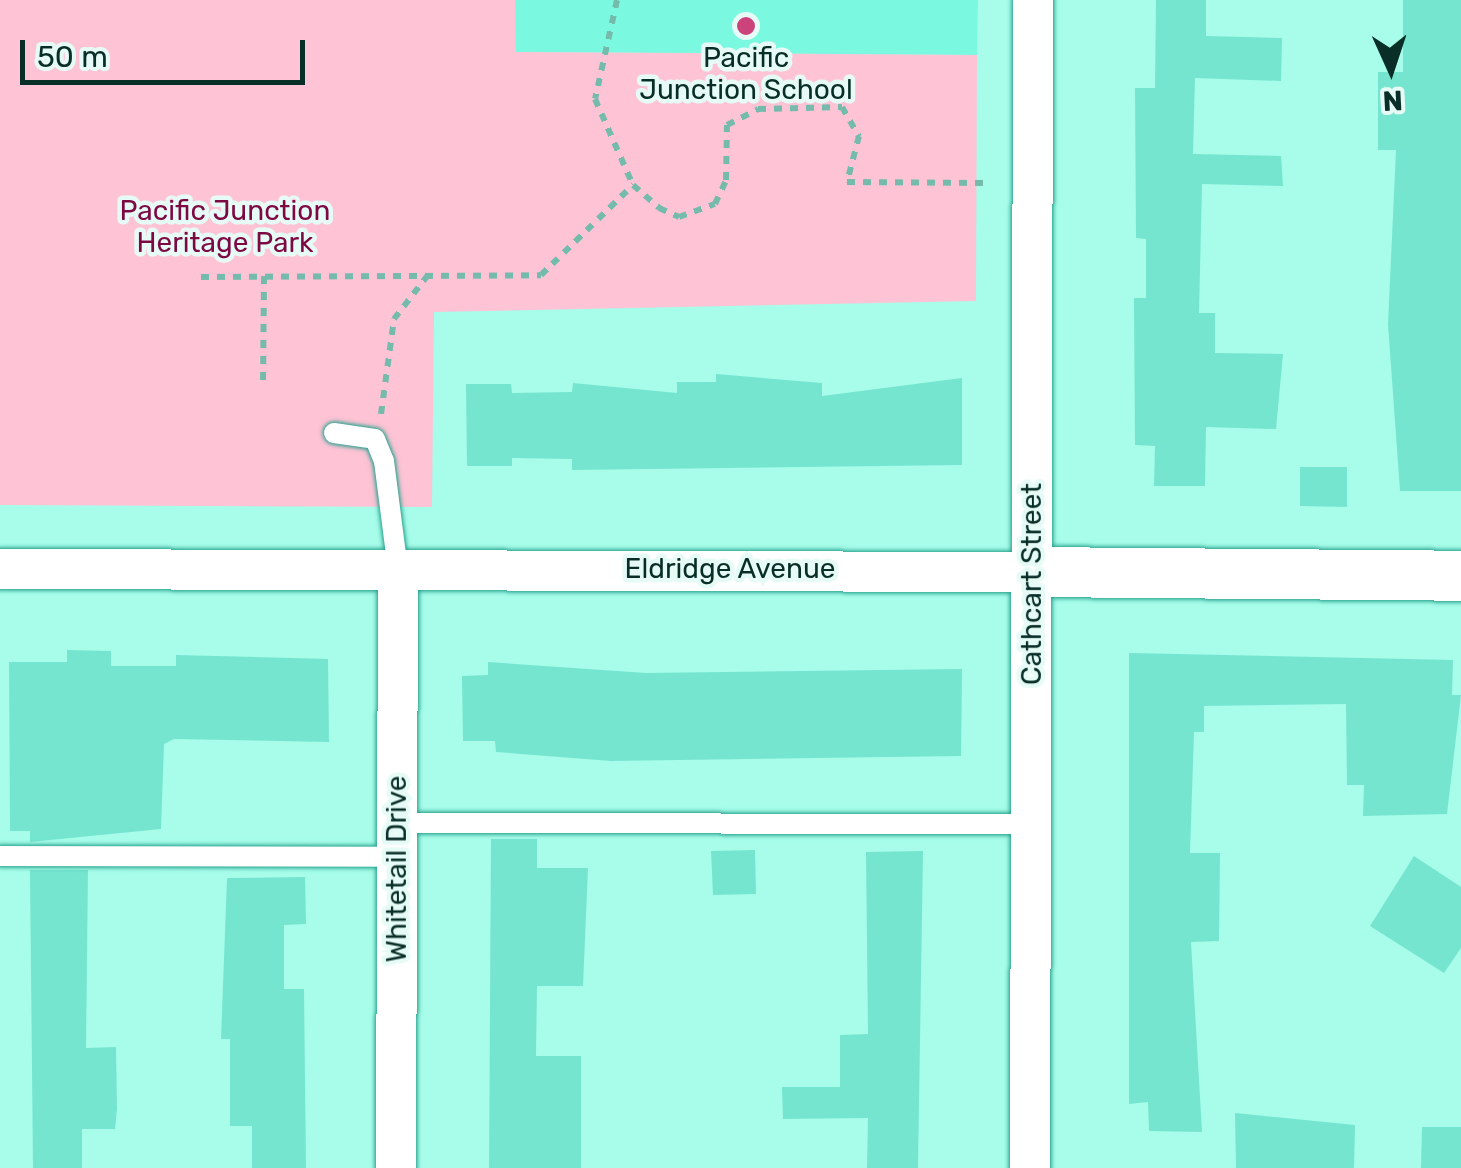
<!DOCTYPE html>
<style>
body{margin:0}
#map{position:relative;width:1461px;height:1168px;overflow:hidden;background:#a7fdea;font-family:Rubik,sans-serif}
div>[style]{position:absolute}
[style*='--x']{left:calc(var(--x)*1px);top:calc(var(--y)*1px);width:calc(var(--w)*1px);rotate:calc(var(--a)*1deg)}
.built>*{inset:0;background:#7bf9e0}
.green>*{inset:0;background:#fec3d5}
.building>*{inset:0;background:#75e5cf}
.path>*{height:6px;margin-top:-3px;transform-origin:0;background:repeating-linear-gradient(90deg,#75bbac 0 8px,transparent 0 16px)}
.roads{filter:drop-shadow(0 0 2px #26a38e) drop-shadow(0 0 2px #26a38e)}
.service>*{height:20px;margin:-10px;padding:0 10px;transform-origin:10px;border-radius:10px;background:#fff}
.minor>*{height:40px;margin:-20px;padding:0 20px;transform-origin:20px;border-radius:20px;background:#fff}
.tertiary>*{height:50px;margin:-25px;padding:0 25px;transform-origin:25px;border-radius:25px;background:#fff}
.dots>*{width:28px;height:28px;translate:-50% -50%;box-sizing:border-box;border:5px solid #e7fbf6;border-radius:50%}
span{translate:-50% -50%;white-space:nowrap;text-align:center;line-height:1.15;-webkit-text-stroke:9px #e7fbf6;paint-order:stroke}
.poi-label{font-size:28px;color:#082e27}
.park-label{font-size:28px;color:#7d0943}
.street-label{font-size:28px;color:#082e27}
.north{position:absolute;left:1341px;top:20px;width:100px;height:100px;-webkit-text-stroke:8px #e7fbf6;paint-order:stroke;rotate:177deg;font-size:28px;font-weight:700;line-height:40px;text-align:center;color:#082e27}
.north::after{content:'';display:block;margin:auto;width:35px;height:45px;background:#082e27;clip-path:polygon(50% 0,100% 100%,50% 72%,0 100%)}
.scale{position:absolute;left:20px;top:40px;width:285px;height:45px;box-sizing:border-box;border:5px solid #082e27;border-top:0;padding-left:12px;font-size:30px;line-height:35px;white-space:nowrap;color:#082e27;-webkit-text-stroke:8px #e7fbf6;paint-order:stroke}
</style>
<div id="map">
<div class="built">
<i style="clip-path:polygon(515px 0,978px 0,977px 55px,515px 52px)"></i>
</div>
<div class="green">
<i style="clip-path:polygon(0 0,515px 0,516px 52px,977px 55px,976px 301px,434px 312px,432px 507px,0 505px)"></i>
</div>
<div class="building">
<i style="clip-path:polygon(1156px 0,1206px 0,1206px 36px,1282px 38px,1281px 81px,1195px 78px,1193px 154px,1281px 156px,1283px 186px,1202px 184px,1199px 313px,1215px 313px,1215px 353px,1283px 354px,1276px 429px,1206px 427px,1205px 486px,1154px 486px,1155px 446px,1135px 445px,1134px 298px,1146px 298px,1146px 239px,1136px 238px,1135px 88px,1155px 88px)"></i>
<i style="clip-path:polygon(1403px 0,1461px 0,1461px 491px,1400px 491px,1388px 324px,1396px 150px,1378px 150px,1378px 72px,1403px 72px)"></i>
<i style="clip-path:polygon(716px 374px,822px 383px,822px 396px,962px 378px,962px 465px,572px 470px,572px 459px,512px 458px,512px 466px,467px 466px,466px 384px,511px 384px,512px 393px,572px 392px,573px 383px,677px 393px,677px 382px,716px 382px)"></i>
<i style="clip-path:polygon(1300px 467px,1347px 467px,1347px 507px,1300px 506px)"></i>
<i style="clip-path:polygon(67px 650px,111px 651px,111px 666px,176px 666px,176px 655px,328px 659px,329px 742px,174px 739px,164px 744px,161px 829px,30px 842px,30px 831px,10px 831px,9px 662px,67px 662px)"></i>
<i style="clip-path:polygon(1129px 653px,1453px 660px,1452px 695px,1461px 695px,1447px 814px,1363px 816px,1364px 785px,1347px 785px,1346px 704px,1204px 706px,1204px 732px,1194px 732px,1190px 853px,1220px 853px,1219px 941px,1191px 942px,1202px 1132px,1149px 1131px,1148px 1102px,1129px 1104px)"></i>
<i style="clip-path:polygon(488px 662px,646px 673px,962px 669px,961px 756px,611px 761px,496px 752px,495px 741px,463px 741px,462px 676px,488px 675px)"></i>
<i style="clip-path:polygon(491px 839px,537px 839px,537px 868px,588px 868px,583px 986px,537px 986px,536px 1056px,581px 1056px,581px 1168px,489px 1168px)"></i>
<i style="clip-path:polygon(755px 850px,756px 894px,713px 895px,711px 851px)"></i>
<i style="clip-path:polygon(923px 851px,918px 1168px,867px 1168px,868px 1118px,783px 1119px,782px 1087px,840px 1087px,840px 1035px,868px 1034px,866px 852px)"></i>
<i style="clip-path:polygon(1414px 856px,1461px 887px,1461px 948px,1444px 973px,1370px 926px)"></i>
<i style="clip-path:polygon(30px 870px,88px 870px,86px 1048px,116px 1047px,117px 1109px,115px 1129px,82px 1129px,82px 1168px,33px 1168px)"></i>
<i style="clip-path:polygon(305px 877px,306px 924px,284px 925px,284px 989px,304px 989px,306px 1168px,252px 1168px,252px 1126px,230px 1126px,230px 1039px,221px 1039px,227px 878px)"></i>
<i style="clip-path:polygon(1235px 1113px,1355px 1125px,1354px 1168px,1236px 1168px)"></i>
<i style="clip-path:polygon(1422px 1127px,1461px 1127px,1461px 1168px,1421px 1168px)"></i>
</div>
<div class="path">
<i style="--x:617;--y:0;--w:101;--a:102.5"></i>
<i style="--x:595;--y:99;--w:94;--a:66.2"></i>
<i style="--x:633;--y:185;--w:35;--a:41"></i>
<i style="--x:659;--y:208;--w:22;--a:24"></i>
<i style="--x:679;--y:217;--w:38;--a:-20"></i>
<i style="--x:715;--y:204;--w:26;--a:-65"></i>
<i style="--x:726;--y:180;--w:55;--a:-89"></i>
<i style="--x:727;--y:125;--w:35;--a:-27"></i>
<i style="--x:758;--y:109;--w:84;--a:-1.4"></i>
<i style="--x:842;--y:107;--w:34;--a:60"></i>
<i style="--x:859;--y:136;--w:48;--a:104.6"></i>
<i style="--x:847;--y:182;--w:138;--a:0.4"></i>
<i style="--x:201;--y:277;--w:340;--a:-0.3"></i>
<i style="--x:541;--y:275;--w:129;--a:-44.4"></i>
<i style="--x:263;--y:380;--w:104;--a:-89.4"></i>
<i style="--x:381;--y:414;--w:96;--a:-82.2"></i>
<i style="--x:394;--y:319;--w:56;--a:-52.3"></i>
</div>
<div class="roads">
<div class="service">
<i style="--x:334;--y:433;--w:41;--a:8.3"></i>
<i style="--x:375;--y:439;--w:24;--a:68"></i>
<i style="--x:384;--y:461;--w:111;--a:82.7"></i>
<i style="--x:397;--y:823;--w:634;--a:0.09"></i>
<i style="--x:0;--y:856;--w:397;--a:0.1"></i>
</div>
<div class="minor">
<i style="--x:0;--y:569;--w:1032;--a:0.17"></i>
<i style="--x:396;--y:1168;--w:597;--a:-89.81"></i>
<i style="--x:1030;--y:1168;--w:1168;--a:-89.85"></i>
</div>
<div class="tertiary">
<i style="--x:1032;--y:572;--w:429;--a:0.5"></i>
</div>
</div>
<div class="dots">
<i style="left:746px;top:26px;background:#cc437c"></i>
</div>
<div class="poi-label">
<span style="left:746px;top:74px">Pacific<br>Junction School</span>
</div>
<div class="park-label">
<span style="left:225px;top:227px">Pacific Junction<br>Heritage Park</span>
</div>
<div class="street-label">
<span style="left:730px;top:569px">Eldridge Avenue</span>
<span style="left:1032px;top:584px;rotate:-90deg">Cathcart Street</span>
<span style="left:397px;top:869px;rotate:-90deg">Whitetail Drive</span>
</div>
<div class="north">N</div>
<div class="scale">50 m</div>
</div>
